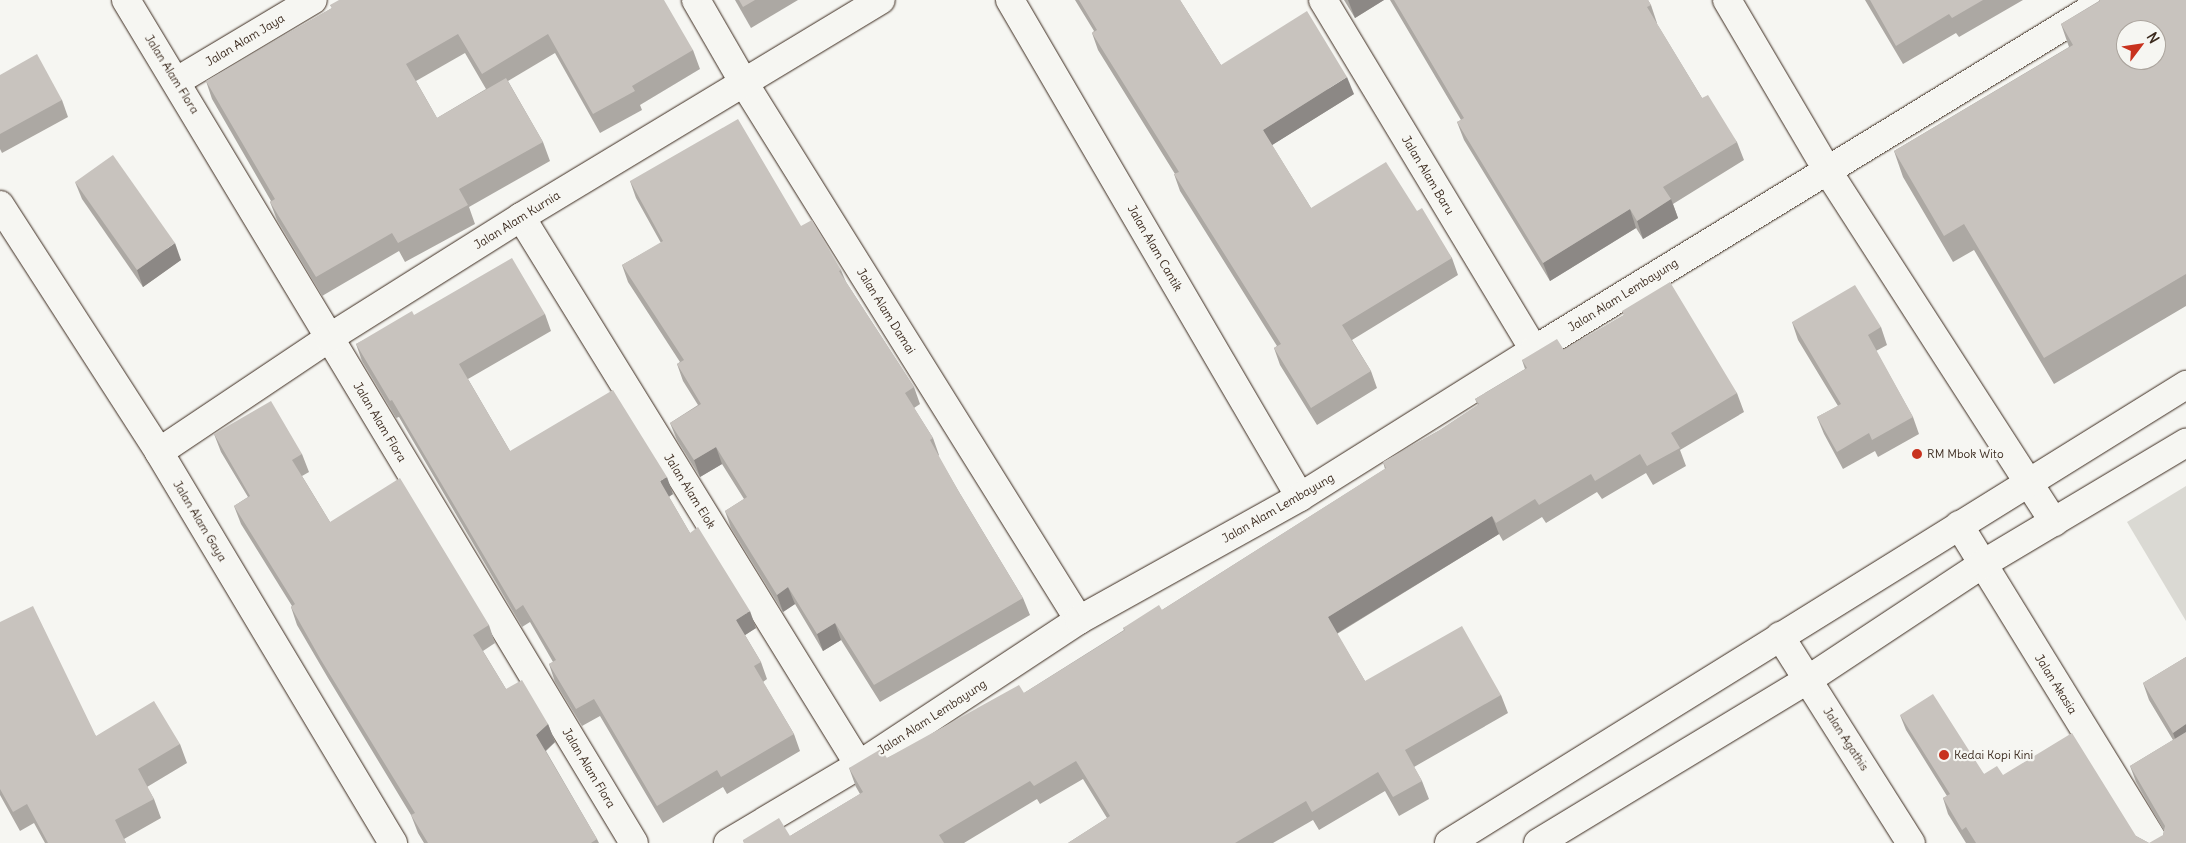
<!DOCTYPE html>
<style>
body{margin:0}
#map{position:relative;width:2186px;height:843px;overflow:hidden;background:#f6f6f2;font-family:Delius,sans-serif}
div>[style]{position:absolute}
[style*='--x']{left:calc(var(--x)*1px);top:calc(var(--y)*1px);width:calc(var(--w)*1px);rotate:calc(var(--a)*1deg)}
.green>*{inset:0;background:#dad9d3}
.roads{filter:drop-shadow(0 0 1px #3b2a1e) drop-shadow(0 0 1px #3b2a1e)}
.street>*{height:28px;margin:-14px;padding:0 14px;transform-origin:14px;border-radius:14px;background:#f6f6f2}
.secondary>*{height:28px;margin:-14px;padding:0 14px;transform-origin:14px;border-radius:14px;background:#f6f6f2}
.wall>*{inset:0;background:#aca8a3}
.shaded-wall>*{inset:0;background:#8c8885}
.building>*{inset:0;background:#c8c3be}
.dots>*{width:14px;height:14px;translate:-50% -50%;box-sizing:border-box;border:2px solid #f6f6f2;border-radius:50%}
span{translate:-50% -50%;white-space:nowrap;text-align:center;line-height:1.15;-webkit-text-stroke:4.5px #f6f6f2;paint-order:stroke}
.street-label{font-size:12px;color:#3b2a1e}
.poi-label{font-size:12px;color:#3b2a1e}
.left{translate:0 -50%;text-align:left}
.north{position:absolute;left:2116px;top:20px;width:50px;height:50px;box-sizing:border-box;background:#f6f6f2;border:1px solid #aba49d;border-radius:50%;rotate:59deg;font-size:14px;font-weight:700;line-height:20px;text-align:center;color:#3b2a1e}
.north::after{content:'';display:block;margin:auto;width:18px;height:22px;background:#c8321e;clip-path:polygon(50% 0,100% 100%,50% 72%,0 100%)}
</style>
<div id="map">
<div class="green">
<i style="clip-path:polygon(2186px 486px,2186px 621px,2127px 522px)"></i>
</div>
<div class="roads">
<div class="street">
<i style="--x:126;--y:0;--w:984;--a:58.93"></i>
<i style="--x:696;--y:0;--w:96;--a:60"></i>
<i style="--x:744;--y:83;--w:633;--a:58.04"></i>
<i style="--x:1010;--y:0;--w:575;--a:59.74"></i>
<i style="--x:1323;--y:0;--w:409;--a:58.9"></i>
<i style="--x:1727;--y:0;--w:197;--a:59.5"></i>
<i style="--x:1827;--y:170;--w:419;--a:57.2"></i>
<i style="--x:177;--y:81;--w:158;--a:-30.8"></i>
<i style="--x:0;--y:205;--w:294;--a:57.2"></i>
<i style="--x:159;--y:452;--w:456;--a:59.1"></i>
<i style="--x:521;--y:217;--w:644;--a:58.33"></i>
<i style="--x:159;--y:452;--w:205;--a:-33.8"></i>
<i style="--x:329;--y:338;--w:227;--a:-32.2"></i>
<i style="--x:521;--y:217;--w:420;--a:-31.1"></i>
<i style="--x:1959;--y:525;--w:374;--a:58.4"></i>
<i style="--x:1780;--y:636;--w:245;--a:57.7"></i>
<i style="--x:728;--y:843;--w:152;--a:-30.8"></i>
<i style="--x:859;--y:765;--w:263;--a:-33.4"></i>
<i style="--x:1079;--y:620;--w:253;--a:-29.1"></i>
<i style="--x:1300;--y:497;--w:276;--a:-32.1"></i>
<i style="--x:1534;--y:350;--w:671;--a:-31.46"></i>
</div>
<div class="secondary">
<i style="--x:1449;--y:843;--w:868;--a:-31.86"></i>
<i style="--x:1538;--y:843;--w:313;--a:-31.2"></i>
<i style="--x:1806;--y:681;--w:210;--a:-33.5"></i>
<i style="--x:1981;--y:565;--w:239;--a:-30.8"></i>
</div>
</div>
<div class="wall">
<i style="clip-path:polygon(735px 0,798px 0,751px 28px)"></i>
<i style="clip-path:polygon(1075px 0,1180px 0,1221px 65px,1354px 94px,1272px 145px,1311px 208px,1417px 211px,1452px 258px,1458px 275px,1352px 340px,1371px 371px,1377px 388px,1317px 425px,1280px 365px,1274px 348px,1277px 346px,1180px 191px,1174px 174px,1175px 174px,1098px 50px,1092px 33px,1094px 31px)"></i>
<i style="clip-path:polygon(1344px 0,1384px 0,1355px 18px)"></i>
<i style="clip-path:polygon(1390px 0,1648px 0,1651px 5px,1657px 23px,1657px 24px,1702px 98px,1737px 142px,1744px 160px,1673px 204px,1678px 218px,1643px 239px,1636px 228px,1550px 281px,1464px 140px,1457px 122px,1461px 120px)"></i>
<i style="clip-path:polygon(1865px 0,2023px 0,1959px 37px,1956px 33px,1903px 64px)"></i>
<i style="clip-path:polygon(2099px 0,2186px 0,2186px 306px,2054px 384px,1974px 250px,1953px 262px,1903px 177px,1894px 151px,2069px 47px,2061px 24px,2099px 1px)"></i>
<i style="clip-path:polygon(evenodd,330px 5px,693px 50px,700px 69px,640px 105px,642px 110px,600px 133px,555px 53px,508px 81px,543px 142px,550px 161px,469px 207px,475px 224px,405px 262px,399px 251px,322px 296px,277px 220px,270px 202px,271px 201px,212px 99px,206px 81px,332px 8px,330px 5px,465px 53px,486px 89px,437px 118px,416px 81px,465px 53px)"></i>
<i style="clip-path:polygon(0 75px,62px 100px,68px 117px,2px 153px,0 149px)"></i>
<i style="clip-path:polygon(630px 181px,801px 226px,841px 270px,846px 282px,914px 387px,920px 404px,914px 408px,933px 438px,939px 455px,938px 456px,959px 492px,1023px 598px,1030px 615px,880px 702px,841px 640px,823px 651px,795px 604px,783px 612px,731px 528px,725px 511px,744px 499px,722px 464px,700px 477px,677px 440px,670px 423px,698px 405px,683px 381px,677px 364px,680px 362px,628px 282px,622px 265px,661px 243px,636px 198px)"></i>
<i style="clip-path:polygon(75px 182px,181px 260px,143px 287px,82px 199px)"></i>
<i style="clip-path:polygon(1622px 311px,1737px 393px,1744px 412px,1680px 450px,1686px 466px,1653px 485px,1646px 473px,1602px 499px,1597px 492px,1546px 523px,1542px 517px,1503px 541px,1499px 534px,1337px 634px,1365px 681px,1501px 695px,1508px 713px,1414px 767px,1422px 781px,1429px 799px,1399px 816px,1385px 791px,1319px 830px,1313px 820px,1273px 843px,1068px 843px,1107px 818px,1083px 779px,1040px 804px,1037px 799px,964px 843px,744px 843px,743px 840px,790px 836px,860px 794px,856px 787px,849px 768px,887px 758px,1024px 693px,1124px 630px,1123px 628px,1162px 610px,1385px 469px,1383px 462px,1440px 430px,1478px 405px,1475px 399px,1525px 369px,1522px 360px,1564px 350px,1624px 315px)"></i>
<i style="clip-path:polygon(545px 314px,551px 331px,468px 379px,510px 451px,673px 494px,669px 497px,690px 533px,756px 628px,745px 635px,761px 662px,767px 679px,763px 682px,794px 734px,800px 751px,727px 794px,723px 787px,663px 823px,600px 716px,582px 726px,555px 682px,549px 664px,553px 662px,530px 622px,522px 627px,399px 417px,396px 418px,362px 361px,356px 344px,414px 315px)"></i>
<i style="clip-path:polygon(1792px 322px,1881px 327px,1887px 345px,1876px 351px,1913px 417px,1919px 434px,1878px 457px,1875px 451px,1843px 469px,1824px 434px,1817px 417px,1838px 406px,1798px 340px)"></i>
<i style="clip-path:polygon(214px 434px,302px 454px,309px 472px,302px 476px,330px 522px,489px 625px,495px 643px,483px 651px,506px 689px,548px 724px,555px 742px,546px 751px,597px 839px,599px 843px,424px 843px,418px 833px,411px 815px,328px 678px,297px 625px,291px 607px,292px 606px,241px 524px,234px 506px,248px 497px,221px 452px)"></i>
<i style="clip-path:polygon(0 622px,96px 736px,180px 744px,187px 763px,147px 787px,154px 799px,161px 818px,124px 839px,126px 843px,45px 843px,34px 823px,20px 831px,0 795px)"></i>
<i style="clip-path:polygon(2186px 657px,2186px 843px,2163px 835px,2164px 831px,2136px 782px,2130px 766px,2173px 740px,2149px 700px,2143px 683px)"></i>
<i style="clip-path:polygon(1900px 715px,1984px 774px,2003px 775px,2136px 836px,2149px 843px,1966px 843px,1948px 814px,1943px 798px,1947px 796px,1906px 730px)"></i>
</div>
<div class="shaded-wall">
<i style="clip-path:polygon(1348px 0,1384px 0,1355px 18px)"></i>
<i style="clip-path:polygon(1347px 77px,1354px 94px,1269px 147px,1263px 130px)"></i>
<i style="clip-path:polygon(1671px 199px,1678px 218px,1643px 239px,1637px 221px)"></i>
<i style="clip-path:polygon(1630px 209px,1636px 228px,1550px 281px,1543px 263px)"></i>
<i style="clip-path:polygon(175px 243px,181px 260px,143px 287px,137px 270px)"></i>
<i style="clip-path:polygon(716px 447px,722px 464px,700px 477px,694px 460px)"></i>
<i style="clip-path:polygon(667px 477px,673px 494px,666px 498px,660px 481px)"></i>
<i style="clip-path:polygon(1492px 516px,1499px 534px,1334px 635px,1328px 617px)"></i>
<i style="clip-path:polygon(788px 587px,795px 604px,783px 612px,777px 595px)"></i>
<i style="clip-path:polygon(750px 611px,756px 628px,742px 637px,736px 620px)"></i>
<i style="clip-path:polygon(835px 623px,841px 640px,823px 651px,817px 634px)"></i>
<i style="clip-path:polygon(548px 724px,555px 742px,543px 753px,536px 735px)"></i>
<i style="clip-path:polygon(2186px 724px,2186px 745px,2179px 750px,2173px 733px)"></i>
</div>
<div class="building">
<i style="clip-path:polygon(339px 0,664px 0,693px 50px,632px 86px,635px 91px,593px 114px,548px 34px,482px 74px,458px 34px,406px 64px,437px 118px,506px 78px,543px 142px,459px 189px,468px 205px,398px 243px,392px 233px,316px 277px,270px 202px,275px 199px,206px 81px,332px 8px,330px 5px)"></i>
<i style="clip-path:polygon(739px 0,755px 0,743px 7px)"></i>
<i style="clip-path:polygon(1079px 0,1180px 0,1221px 65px,1307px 11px,1347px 77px,1263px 130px,1311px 208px,1386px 162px,1417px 211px,1422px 208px,1452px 258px,1342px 325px,1371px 371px,1311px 408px,1274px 348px,1281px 344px,1174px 174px,1179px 172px,1092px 33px,1097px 30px)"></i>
<i style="clip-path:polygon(1394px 0,1648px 0,1651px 5px,1647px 7px,1702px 98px,1708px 95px,1737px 142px,1663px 187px,1671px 199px,1637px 221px,1630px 209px,1543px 263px,1457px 122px,1464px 118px)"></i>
<i style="clip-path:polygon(1870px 0,1983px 0,1952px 18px,1949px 14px,1896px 46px)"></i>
<i style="clip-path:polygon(evenodd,2099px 0,2186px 0,2186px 274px,2044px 358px,1964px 224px,1944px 236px,1894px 151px,2073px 45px,2061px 24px,2100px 1px,2099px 0,2126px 30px,2156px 30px,2156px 60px,2126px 60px,2126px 30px)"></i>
<i style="clip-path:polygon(37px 54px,62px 100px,0 134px,0 75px)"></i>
<i style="clip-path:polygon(738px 119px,801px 226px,812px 220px,841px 270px,839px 271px,914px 387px,905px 393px,933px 438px,930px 440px,959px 492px,1023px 598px,874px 685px,835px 623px,817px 634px,788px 587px,777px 595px,725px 511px,747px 497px,716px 447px,694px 460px,670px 423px,701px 404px,677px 364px,684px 360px,622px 265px,663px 241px,630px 181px)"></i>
<i style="clip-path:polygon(113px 155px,175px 243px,137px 270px,75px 182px)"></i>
<i style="clip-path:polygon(512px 258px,545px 314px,459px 364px,510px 451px,613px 390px,667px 477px,660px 481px,690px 533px,698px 527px,750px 611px,736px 620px,761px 662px,754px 666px,794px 734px,721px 777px,717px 770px,657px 806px,594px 699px,576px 709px,549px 664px,556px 660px,523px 605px,516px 610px,392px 400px,390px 401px,356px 344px,412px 311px,414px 315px)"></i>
<i style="clip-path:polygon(1670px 282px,1737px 393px,1671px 433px,1680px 448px,1647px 466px,1640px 454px,1595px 481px,1591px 474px,1539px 505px,1535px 499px,1496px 523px,1492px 516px,1328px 617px,1365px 681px,1462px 626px,1501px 695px,1405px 750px,1422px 781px,1393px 797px,1378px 772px,1312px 812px,1306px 801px,1235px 843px,1068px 843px,1110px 816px,1076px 761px,1034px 786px,1030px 781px,939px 835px,944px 843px,744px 843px,743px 840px,779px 818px,790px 836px,863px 792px,849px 768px,881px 749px,887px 758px,1019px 685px,1024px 693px,1125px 630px,1123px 628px,1159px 605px,1162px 610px,1386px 468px,1383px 462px,1440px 430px,1479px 404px,1475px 399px,1527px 368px,1522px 360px,1557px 339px,1564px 350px,1624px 315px,1622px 311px)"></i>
<i style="clip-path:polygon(1855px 285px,1881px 327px,1868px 335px,1913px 417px,1872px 440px,1869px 433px,1837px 452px,1817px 417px,1841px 404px,1792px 322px)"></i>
<i style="clip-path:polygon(271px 401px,302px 454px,292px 460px,330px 522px,400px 478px,489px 625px,473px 635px,506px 689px,522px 680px,548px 724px,536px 735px,597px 839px,591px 843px,428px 843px,411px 815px,415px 813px,321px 660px,291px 607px,295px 604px,234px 506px,250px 496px,214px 434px)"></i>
<i style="clip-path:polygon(33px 606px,96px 736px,154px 701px,180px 744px,138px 769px,154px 799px,115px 820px,126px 843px,48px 843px,27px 804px,13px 812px,0 789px,0 622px)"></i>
<i style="clip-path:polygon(2186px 657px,2186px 724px,2173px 733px,2143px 683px)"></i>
<i style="clip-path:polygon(1933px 694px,1984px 774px,1997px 766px,2003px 775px,2072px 733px,2136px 836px,2149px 843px,1976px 843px,1966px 827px,1962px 830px,1943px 798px,1950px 794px,1900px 715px)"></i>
<i style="clip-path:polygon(2186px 732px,2186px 843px,2149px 843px,2163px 835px,2165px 826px,2130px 766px)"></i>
</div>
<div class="dots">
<i style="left:1917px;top:454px;background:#c8321e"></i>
<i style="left:1944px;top:755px;background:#c8321e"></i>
</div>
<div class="street-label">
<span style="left:245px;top:40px;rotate:-31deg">Jalan Alam Jaya</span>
<span style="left:172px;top:74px;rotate:58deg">Jalan Alam Flora</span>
<span style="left:1428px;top:175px;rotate:59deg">Jalan Alam Baru</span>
<span style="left:517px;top:220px;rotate:-32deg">Jalan Alam Kurnia</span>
<span style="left:1155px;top:248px;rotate:60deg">Jalan Alam Cantik</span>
<span style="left:1623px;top:295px;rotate:-32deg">Jalan Alam Lembayung</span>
<span style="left:886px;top:311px;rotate:58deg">Jalan Alam Damai</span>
<span style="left:380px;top:422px;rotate:59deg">Jalan Alam Flora</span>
<span style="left:690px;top:491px;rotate:58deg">Jalan Alam Elok</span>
<span style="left:1278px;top:508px;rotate:-30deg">Jalan Alam Lembayung</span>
<span style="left:200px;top:521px;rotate:59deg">Jalan Alam Gaya</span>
<span style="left:2056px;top:684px;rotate:58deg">Jalan Akasia</span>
<span style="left:932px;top:717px;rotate:-33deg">Jalan Alam Lembayung</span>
<span style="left:1846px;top:739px;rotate:57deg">Jalan Agathis</span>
<span style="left:589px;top:768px;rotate:59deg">Jalan Alam Flora</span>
</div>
<div class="poi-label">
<span class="left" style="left:1927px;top:454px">RM Mbok Wito</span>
<span class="left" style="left:1954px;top:755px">Kedai Kopi Kini</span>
</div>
<div class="north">N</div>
</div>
